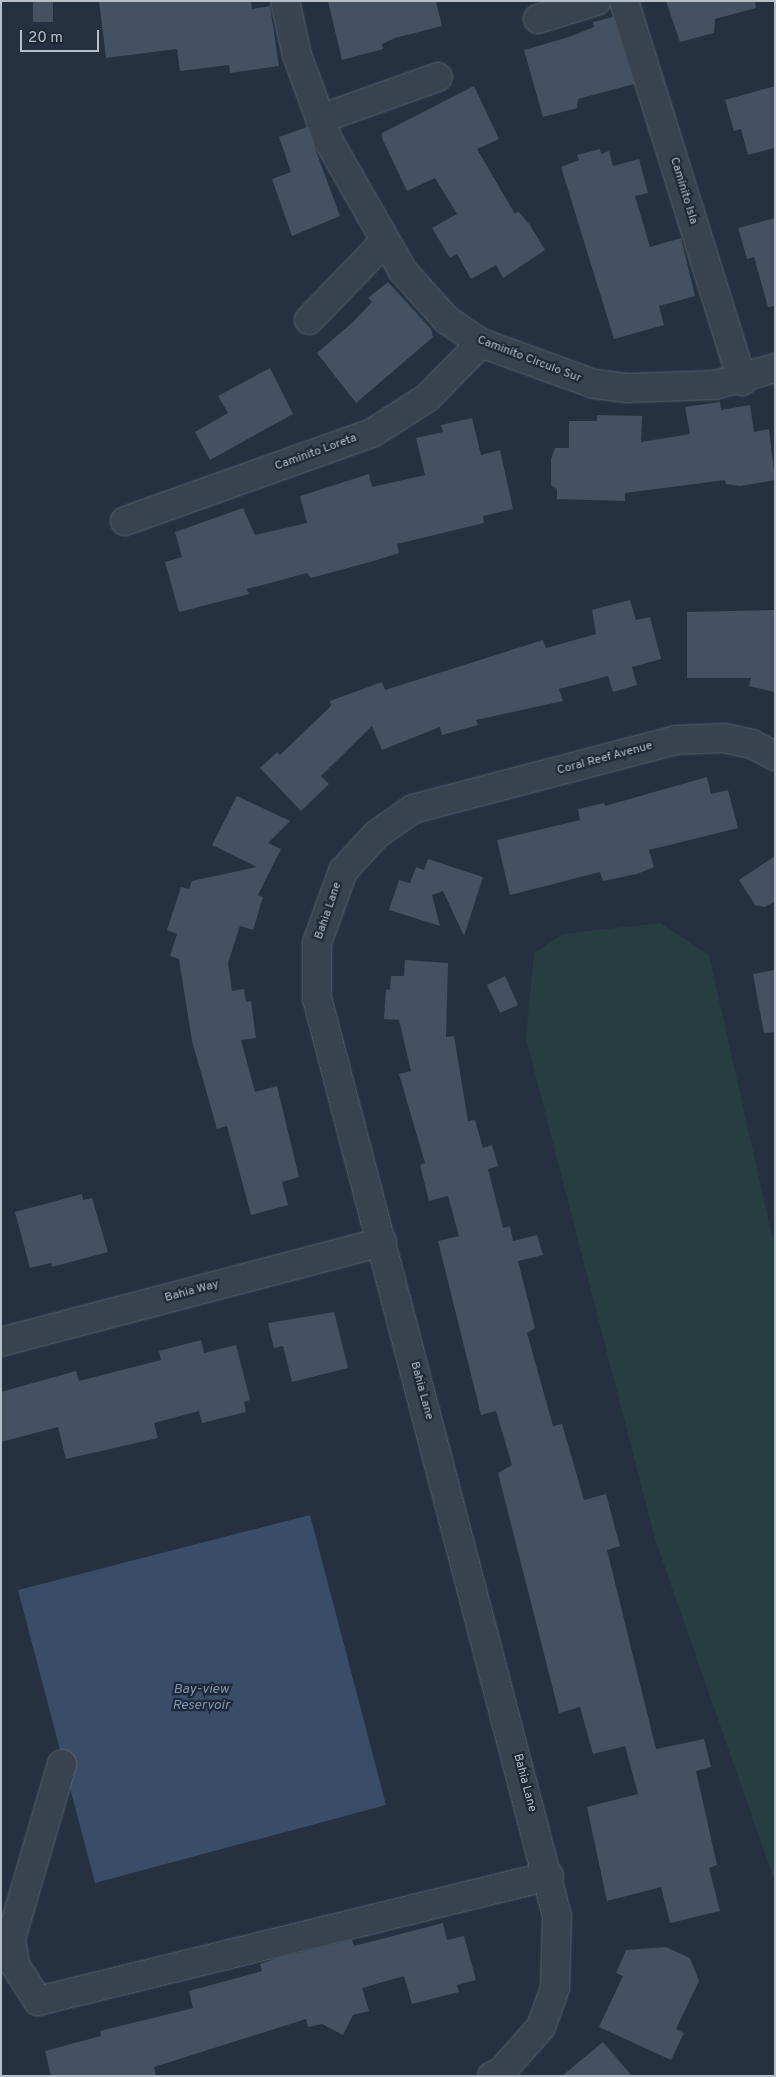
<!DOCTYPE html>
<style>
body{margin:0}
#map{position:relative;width:776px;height:2077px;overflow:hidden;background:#253140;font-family:Overpass,sans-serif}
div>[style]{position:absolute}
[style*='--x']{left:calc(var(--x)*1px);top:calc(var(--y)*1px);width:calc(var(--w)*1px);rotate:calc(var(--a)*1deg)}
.green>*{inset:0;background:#273e41}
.water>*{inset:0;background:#394c68}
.building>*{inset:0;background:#445162}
.roads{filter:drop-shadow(0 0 1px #57616d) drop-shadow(0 0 1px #57616d)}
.minor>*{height:28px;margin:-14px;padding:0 14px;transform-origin:14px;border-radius:14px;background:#394350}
span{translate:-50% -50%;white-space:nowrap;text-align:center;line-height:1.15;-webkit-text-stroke:4.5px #1e2835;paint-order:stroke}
.street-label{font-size:12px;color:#b6beca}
.water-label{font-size:14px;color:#7c94b2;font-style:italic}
.frame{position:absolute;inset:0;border:2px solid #b6beca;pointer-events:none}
.scale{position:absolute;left:20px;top:30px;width:79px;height:22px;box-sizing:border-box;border:2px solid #b6beca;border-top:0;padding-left:6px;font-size:15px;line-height:18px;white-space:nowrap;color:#b6beca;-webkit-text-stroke:4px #1e2835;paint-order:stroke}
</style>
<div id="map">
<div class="green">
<i style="clip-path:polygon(660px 923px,709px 955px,775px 1249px,775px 1882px,655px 1539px,526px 1038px,534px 953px,563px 934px)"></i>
</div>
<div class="water">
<i style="clip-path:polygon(310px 1515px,386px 1805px,95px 1883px,18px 1590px)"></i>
</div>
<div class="building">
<i style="clip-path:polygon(33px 1px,53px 1px,53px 22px,33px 22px)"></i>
<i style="clip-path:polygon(99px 1px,251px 1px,252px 9px,270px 6px,279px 66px,230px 73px,229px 65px,180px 71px,177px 49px,106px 58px)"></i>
<i style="clip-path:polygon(328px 1px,436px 1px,442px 26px,395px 38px,382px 44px,383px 49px,342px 60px)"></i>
<i style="clip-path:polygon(666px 1px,755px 1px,756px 8px,715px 19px,714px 33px,680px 42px)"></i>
<i style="clip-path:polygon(613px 17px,634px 84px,578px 99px,577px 108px,543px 117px,524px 50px,569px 37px,594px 27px,593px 22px)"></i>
<i style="clip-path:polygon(474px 86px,499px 139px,477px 149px,515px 214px,518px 211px,530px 225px,545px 250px,503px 278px,496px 265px,471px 279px,457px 254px,450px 258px,432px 228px,457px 214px,435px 178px,407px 191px,382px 138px,382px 133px)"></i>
<i style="clip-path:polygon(775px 86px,775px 148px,748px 155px,741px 129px,734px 131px,725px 100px)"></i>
<i style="clip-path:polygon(307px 127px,340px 216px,292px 236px,272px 179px,291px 172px,279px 137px)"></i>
<i style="clip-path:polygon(600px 149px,601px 154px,609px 151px,613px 166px,639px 159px,648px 193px,635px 196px,650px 247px,681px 238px,695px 296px,659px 306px,664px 325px,614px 339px,561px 167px,579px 160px,577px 155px)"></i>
<i style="clip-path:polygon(775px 218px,775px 306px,768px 307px,754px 257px,747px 259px,738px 228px)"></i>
<i style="clip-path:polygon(388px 282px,431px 329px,433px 337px,356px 403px,317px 353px,353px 322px,372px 302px,368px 298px)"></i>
<i style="clip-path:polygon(270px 368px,293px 414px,210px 460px,195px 432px,228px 413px,218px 396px)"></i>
<i style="clip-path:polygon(720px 402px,721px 410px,750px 405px,754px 432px,769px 429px,775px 480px,740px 486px,726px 484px,725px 480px,625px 493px,625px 501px,557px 499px,557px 489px,551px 485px,551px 459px,555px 448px,569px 448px,569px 421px,597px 421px,597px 415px,642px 416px,641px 442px,690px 434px,685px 407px)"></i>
<i style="clip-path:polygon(472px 418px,481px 455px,500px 450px,513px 509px,483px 516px,484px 523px,397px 544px,399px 553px,370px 562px,311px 578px,307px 573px,247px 589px,249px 594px,179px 612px,165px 562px,182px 557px,175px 532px,243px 508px,255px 535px,307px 523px,300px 496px,369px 474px,372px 487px,425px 475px,416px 438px,443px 432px,441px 425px)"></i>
<i style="clip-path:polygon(630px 600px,636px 620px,650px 617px,661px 659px,632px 667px,637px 685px,613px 692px,608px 676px,559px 689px,563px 701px,476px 720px,478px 725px,442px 735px,440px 727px,382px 750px,372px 726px,321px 776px,329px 784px,301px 811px,260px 768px,277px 752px,280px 755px,331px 706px,330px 701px,382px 682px,385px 690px,543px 640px,546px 648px,596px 634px,592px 610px)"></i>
<i style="clip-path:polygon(775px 610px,775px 692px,749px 686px,751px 678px,687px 678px,687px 612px)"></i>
<i style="clip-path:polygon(707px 777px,711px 794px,728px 790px,738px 828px,649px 850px,654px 867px,637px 874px,603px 881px,600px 872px,510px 895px,497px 840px,580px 820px,578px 809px,604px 803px,605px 806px)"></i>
<i style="clip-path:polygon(237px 796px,290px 821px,268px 843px,281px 849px,258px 895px,263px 897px,253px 930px,240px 926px,228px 963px,232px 991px,244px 989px,246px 1002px,251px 1001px,256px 1038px,241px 1040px,255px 1092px,277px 1086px,299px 1177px,282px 1182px,288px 1205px,251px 1215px,227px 1126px,217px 1129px,192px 1041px,179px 959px,170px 956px,177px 934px,167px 930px,181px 887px,189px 889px,192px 881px,257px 867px,212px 845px)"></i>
<i style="clip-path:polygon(775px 856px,775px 901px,765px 907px,755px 905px,739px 880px)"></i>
<i style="clip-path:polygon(428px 859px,483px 877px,464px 936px,443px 891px,432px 895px,440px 926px,389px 910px,399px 880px,410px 883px,416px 867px,424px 870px)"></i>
<i style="clip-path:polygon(405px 960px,448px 963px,446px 1037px,454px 1036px,468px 1121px,475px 1120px,483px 1148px,492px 1145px,498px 1166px,488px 1169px,503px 1228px,510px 1226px,513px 1241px,537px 1235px,543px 1255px,518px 1261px,535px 1328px,527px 1333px,553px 1426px,562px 1424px,584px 1500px,606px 1494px,620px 1546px,607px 1550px,656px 1749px,704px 1739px,711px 1767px,696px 1771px,717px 1865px,709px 1868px,720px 1911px,670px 1923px,661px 1887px,607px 1901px,587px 1807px,638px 1794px,625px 1746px,593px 1754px,580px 1707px,559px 1713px,498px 1473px,512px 1465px,496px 1411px,481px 1415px,438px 1241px,459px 1236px,448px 1196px,429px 1201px,420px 1165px,425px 1163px,399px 1074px,411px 1071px,399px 1020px,384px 1019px,386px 989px,390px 990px,391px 976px,404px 976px)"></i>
<i style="clip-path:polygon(775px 970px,775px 1032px,764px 1033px,753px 974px)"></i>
<i style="clip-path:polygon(505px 976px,518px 1005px,500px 1013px,487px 985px)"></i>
<i style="clip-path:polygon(82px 1194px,83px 1200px,92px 1198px,108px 1252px,52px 1267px,51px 1263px,30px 1268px,15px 1212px)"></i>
<i style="clip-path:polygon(334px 1312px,348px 1368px,292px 1382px,283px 1346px,274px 1348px,268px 1323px)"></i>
<i style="clip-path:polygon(201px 1340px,204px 1353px,236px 1345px,250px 1400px,244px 1402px,246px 1412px,202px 1423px,199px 1411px,154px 1423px,158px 1438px,66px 1459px,58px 1427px,1px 1442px,1px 1392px,76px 1371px,79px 1381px,161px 1360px,159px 1351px)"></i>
<i style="clip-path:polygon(443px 1923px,447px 1940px,464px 1936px,476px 1980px,457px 1985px,459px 1992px,412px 2004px,404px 1976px,362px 1988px,369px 2011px,353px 2015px,343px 2035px,322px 2024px,308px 2027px,306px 2019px,154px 2067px,156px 2076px,51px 2076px,45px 2051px,101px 2036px,100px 2031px,193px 2008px,189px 1991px,262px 1971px,260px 1964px,278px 1958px,352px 1940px,354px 1946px)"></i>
<i style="clip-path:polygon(666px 1947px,690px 1958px,699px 1981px,676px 2029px,684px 2033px,671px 2060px,599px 2027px,623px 1976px,616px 1973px,626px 1950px)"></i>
<i style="clip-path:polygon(603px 2042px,632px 2076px,562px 2076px)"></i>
</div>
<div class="roads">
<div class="minor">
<i style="--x:285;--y:1;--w:55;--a:77.5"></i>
<i style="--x:297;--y:55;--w:90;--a:70"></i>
<i style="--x:328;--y:140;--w:151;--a:60.2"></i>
<i style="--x:403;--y:271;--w:66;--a:48.1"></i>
<i style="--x:447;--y:320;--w:41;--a:34.1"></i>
<i style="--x:481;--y:343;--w:120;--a:19.9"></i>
<i style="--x:594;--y:384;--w:35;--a:7"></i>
<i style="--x:629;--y:388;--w:86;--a:-2"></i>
<i style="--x:715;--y:385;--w:62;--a:-15.8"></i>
<i style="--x:624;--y:1;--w:398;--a:72.7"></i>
<i style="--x:538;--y:19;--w:61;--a:-17.2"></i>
<i style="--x:320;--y:119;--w:125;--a:-19.6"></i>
<i style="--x:309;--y:320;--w:108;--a:-46.1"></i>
<i style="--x:125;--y:521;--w:262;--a:-19.6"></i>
<i style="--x:372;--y:433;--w:65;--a:-32.5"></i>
<i style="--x:427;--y:398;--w:77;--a:-45.5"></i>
<i style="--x:1;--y:1342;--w:394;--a:-14.7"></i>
<i style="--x:62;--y:1764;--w:181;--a:106.3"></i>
<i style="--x:11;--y:1938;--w:27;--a:82"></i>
<i style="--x:15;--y:1965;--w:43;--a:57.4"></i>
<i style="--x:38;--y:2001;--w:526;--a:-13.75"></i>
<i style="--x:492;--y:2076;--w:10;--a:-24"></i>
<i style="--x:501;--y:2072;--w:60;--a:-48.4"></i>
<i style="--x:541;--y:2027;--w:41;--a:-70.3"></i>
<i style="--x:555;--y:1988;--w:72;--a:-88.4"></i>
<i style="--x:557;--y:1916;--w:949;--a:-104.65"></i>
<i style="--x:317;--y:998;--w:55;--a:-90"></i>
<i style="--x:317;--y:943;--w:77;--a:-70.1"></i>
<i style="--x:343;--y:871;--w:50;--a:-47.4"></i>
<i style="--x:377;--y:834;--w:44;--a:-34.8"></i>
<i style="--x:413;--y:809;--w:272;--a:-14.7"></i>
<i style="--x:676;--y:740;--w:48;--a:-2.4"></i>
<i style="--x:724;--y:738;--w:29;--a:12"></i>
<i style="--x:752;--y:744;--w:26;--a:28"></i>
</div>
</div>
<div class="street-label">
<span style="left:683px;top:191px;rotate:73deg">Caminito Isla</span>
<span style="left:529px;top:360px;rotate:21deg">Caminito Circulo Sur</span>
<span style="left:316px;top:453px;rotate:-20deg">Caminito Loreta</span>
<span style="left:605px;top:759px;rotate:-15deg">Coral Reef Avenue</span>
<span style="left:329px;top:911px;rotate:-71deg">Bahia Lane</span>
<span style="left:192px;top:1292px;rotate:-15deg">Bahia Way</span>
<span style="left:421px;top:1391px;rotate:75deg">Bahia Lane</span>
<span style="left:524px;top:1783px;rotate:75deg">Bahia Lane</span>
</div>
<div class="water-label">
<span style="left:201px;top:1698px">Bay-view<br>Reservoir</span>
</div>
<div class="frame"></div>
<div class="scale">20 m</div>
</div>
